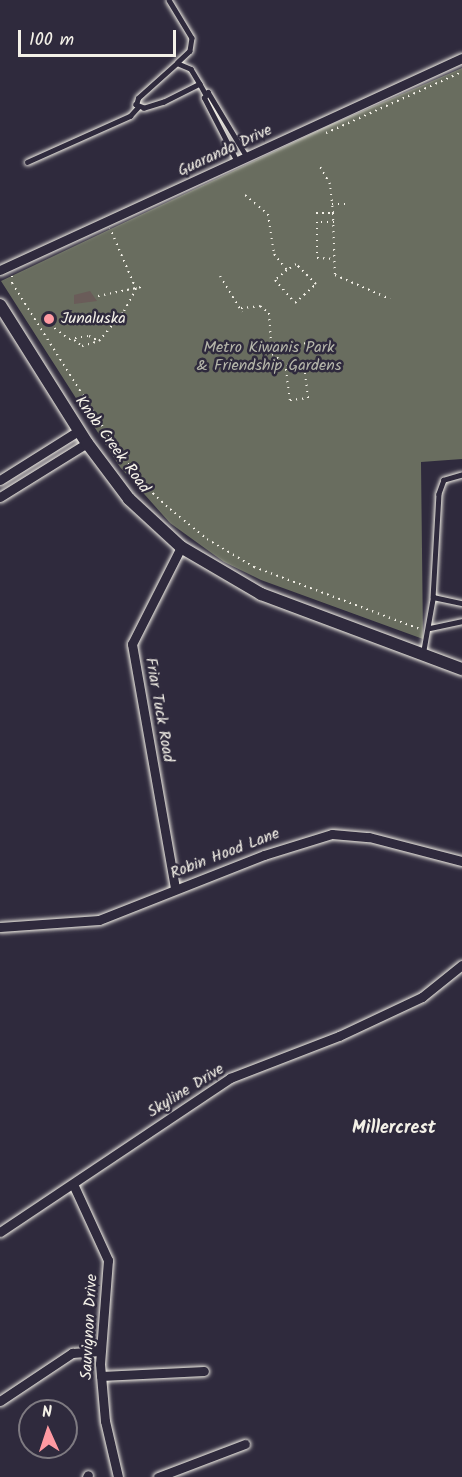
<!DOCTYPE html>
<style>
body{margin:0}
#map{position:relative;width:462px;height:1477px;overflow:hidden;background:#2f2a3d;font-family:Kalam,sans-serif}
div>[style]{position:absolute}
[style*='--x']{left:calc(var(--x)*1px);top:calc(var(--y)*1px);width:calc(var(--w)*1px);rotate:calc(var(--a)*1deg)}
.green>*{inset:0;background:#696d5f}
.building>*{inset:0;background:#6a5c59}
.path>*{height:2px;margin-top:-1px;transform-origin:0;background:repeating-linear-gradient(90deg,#f4f1e8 0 1.5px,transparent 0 6px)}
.roads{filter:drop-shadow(0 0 2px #f4f1e8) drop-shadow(0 0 2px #f4f1e8)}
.lane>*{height:4.5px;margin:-2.25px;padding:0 2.25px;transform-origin:2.25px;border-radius:2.25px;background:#2f2a3d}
.street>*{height:9px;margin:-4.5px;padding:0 4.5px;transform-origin:4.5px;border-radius:4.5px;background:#2f2a3d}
.secondary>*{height:12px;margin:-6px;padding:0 6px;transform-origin:6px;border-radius:6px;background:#2f2a3d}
.dots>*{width:16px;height:16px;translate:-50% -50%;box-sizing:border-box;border:3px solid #2f2a3d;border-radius:50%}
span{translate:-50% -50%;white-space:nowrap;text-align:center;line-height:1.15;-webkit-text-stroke:5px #2f2a3d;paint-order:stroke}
.street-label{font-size:16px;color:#f4f1e8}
.poi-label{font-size:16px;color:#f4f1e8}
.left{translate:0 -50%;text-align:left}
.park-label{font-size:16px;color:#b5b6aa}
.neighbourhood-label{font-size:18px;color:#f4f1e8;font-weight:700}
.north{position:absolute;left:18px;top:1399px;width:60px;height:60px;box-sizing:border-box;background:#2f2a3d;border:2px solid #7e7a81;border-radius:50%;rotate:357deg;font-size:16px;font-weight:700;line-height:24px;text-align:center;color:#f4f1e8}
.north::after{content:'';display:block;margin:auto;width:21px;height:27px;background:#ff9aa2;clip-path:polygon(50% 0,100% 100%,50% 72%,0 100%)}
.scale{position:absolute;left:18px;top:30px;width:158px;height:27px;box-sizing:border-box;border:3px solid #f4f1e8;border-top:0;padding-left:8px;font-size:18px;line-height:21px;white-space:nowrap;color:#f4f1e8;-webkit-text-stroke:4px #2f2a3d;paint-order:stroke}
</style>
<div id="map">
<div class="green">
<i style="clip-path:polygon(462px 68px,462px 459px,421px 462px,423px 639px,261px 580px,224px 562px,170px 523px,120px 467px,1px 281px,330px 125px)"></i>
</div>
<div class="building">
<i style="clip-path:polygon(90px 291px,97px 301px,74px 304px,74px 295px)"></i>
</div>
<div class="path">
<i style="--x:326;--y:133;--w:149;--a:-24.2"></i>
<i style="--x:245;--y:195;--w:30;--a:40"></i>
<i style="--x:268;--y:214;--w:40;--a:81.5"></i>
<i style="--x:274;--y:254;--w:21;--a:51"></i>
<i style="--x:287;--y:270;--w:16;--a:140"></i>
<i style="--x:275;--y:280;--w:30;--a:49"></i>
<i style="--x:295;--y:303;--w:28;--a:-42"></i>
<i style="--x:316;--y:284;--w:28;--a:-135"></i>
<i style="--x:296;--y:264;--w:11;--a:146"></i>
<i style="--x:332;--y:204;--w:18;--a:0"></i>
<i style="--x:316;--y:213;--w:17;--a:0"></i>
<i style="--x:333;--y:213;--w:29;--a:-96"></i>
<i style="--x:330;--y:184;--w:22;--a:-120"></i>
<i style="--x:333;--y:213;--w:62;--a:88.2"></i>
<i style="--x:335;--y:275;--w:60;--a:23.6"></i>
<i style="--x:334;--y:222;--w:17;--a:180"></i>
<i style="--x:317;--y:222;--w:36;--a:90"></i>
<i style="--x:317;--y:258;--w:18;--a:3"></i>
<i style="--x:12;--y:276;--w:7;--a:90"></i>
<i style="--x:12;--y:283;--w:196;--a:57.7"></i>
<i style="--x:117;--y:449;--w:45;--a:53.1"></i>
<i style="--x:144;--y:485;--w:35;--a:43"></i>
<i style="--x:170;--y:509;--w:48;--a:39"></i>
<i style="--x:207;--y:539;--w:55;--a:30.8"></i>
<i style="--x:254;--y:567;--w:177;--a:20.5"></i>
<i style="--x:220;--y:276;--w:42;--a:58.6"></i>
<i style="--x:98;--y:296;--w:44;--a:-11.8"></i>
<i style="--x:241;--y:308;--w:19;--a:-6"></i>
<i style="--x:260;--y:306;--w:11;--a:38"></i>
<i style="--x:269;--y:313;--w:41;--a:85.8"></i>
<i style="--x:272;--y:354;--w:24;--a:35"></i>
<i style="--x:292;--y:368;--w:6;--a:171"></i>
<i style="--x:286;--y:369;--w:31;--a:83"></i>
<i style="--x:290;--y:400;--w:18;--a:-6"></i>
<i style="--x:308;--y:398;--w:31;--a:-97"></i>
<i style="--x:304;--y:367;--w:12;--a:175"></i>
<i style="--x:45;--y:321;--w:30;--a:37"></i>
<i style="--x:69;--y:339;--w:20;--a:-9"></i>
<i style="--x:89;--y:336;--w:11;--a:27"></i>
<i style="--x:99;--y:341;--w:39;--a:-50"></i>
<i style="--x:124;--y:311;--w:25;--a:-61"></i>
<i style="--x:136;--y:289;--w:66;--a:-113.1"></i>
<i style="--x:74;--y:340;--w:10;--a:37"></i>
<i style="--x:82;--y:346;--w:18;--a:-16"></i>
<i style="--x:273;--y:343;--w:13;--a:13"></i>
<i style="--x:286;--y:346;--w:28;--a:-8"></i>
<i style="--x:314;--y:342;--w:8;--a:60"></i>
</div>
<div class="roads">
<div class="lane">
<i style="--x:169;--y:0;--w:44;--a:58.8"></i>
<i style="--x:192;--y:38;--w:13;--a:99"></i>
<i style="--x:190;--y:51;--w:16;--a:137"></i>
<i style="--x:200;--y:84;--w:40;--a:153.4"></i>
<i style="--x:164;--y:102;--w:21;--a:163"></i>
<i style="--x:144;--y:108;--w:9;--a:-159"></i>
<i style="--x:136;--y:105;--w:7;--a:-74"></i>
<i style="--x:138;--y:98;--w:52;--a:-41.9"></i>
<i style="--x:177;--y:63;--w:15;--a:23"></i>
<i style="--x:191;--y:69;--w:17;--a:59"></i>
<i style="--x:200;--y:84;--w:10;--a:61"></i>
<i style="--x:27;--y:162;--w:113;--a:-24.1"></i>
<i style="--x:130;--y:116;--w:12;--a:-48"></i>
<i style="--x:237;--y:162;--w:72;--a:-117.3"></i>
<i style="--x:204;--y:98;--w:7;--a:-56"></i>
<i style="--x:208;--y:92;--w:76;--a:59"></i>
<i style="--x:462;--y:475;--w:19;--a:164"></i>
<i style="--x:444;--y:480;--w:15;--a:110"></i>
<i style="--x:439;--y:494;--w:103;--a:93.3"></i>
<i style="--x:433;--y:597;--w:30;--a:12"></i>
<i style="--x:430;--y:628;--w:33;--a:-12"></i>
<i style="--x:423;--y:653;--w:57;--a:-79.9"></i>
</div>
<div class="street">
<i style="--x:0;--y:270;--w:508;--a:-24.65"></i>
<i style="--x:0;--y:480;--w:92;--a:-32.1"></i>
<i style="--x:0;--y:497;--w:102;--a:-31.8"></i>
<i style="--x:175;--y:888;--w:248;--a:-100"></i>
<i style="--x:132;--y:644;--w:109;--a:-63.2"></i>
<i style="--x:0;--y:927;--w:99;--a:-4"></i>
<i style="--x:99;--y:920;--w:177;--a:-21.5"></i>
<i style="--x:264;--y:855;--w:71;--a:-17.2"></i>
<i style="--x:332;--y:834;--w:37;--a:5"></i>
<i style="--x:369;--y:837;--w:96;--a:14.5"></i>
<i style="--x:73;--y:1184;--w:84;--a:65.3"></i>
<i style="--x:108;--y:1260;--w:104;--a:94.4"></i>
<i style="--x:100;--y:1364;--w:57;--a:85"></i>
<i style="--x:105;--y:1421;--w:57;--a:76.9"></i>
<i style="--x:0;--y:1232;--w:277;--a:-33.8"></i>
<i style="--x:230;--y:1078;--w:117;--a:-21.1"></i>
<i style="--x:339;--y:1036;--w:92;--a:-25.2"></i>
<i style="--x:422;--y:997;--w:51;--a:-38.7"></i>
<i style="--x:101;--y:1376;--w:103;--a:-2.8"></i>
<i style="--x:0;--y:1401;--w:87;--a:-33.7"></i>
<i style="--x:72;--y:1353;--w:28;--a:-4"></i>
<i style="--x:87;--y:1477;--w:2;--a:-63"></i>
<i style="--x:158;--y:1477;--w:93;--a:-20.8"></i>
</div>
<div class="secondary">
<i style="--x:0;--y:305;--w:163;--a:57.8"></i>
<i style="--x:87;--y:443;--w:70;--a:53.1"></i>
<i style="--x:129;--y:499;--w:71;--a:42.7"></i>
<i style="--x:181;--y:547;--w:93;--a:30.4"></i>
<i style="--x:261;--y:594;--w:215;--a:20.5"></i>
</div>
</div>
<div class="dots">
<i style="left:49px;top:319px;background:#ff9aa2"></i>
</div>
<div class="street-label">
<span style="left:225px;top:151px;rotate:-25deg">Guaranda Drive</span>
<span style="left:112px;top:445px;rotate:54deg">Knob Creek Road</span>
<span style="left:159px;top:710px;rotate:80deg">Friar Tuck Road</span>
<span style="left:225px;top:854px;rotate:-21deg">Robin Hood Lane</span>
<span style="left:186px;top:1091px;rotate:-32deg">Skyline Drive</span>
<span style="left:90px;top:1327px;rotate:-87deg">Sauvignon Drive</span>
</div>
<div class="poi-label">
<span class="left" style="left:61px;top:319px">Junaluska</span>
</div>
<div class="park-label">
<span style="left:269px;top:357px">Metro Kiwanis Park<br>&amp; Friendship Gardens</span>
</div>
<div class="neighbourhood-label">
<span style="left:394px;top:1129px">Millercrest</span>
</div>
<div class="north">N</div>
<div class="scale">100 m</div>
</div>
